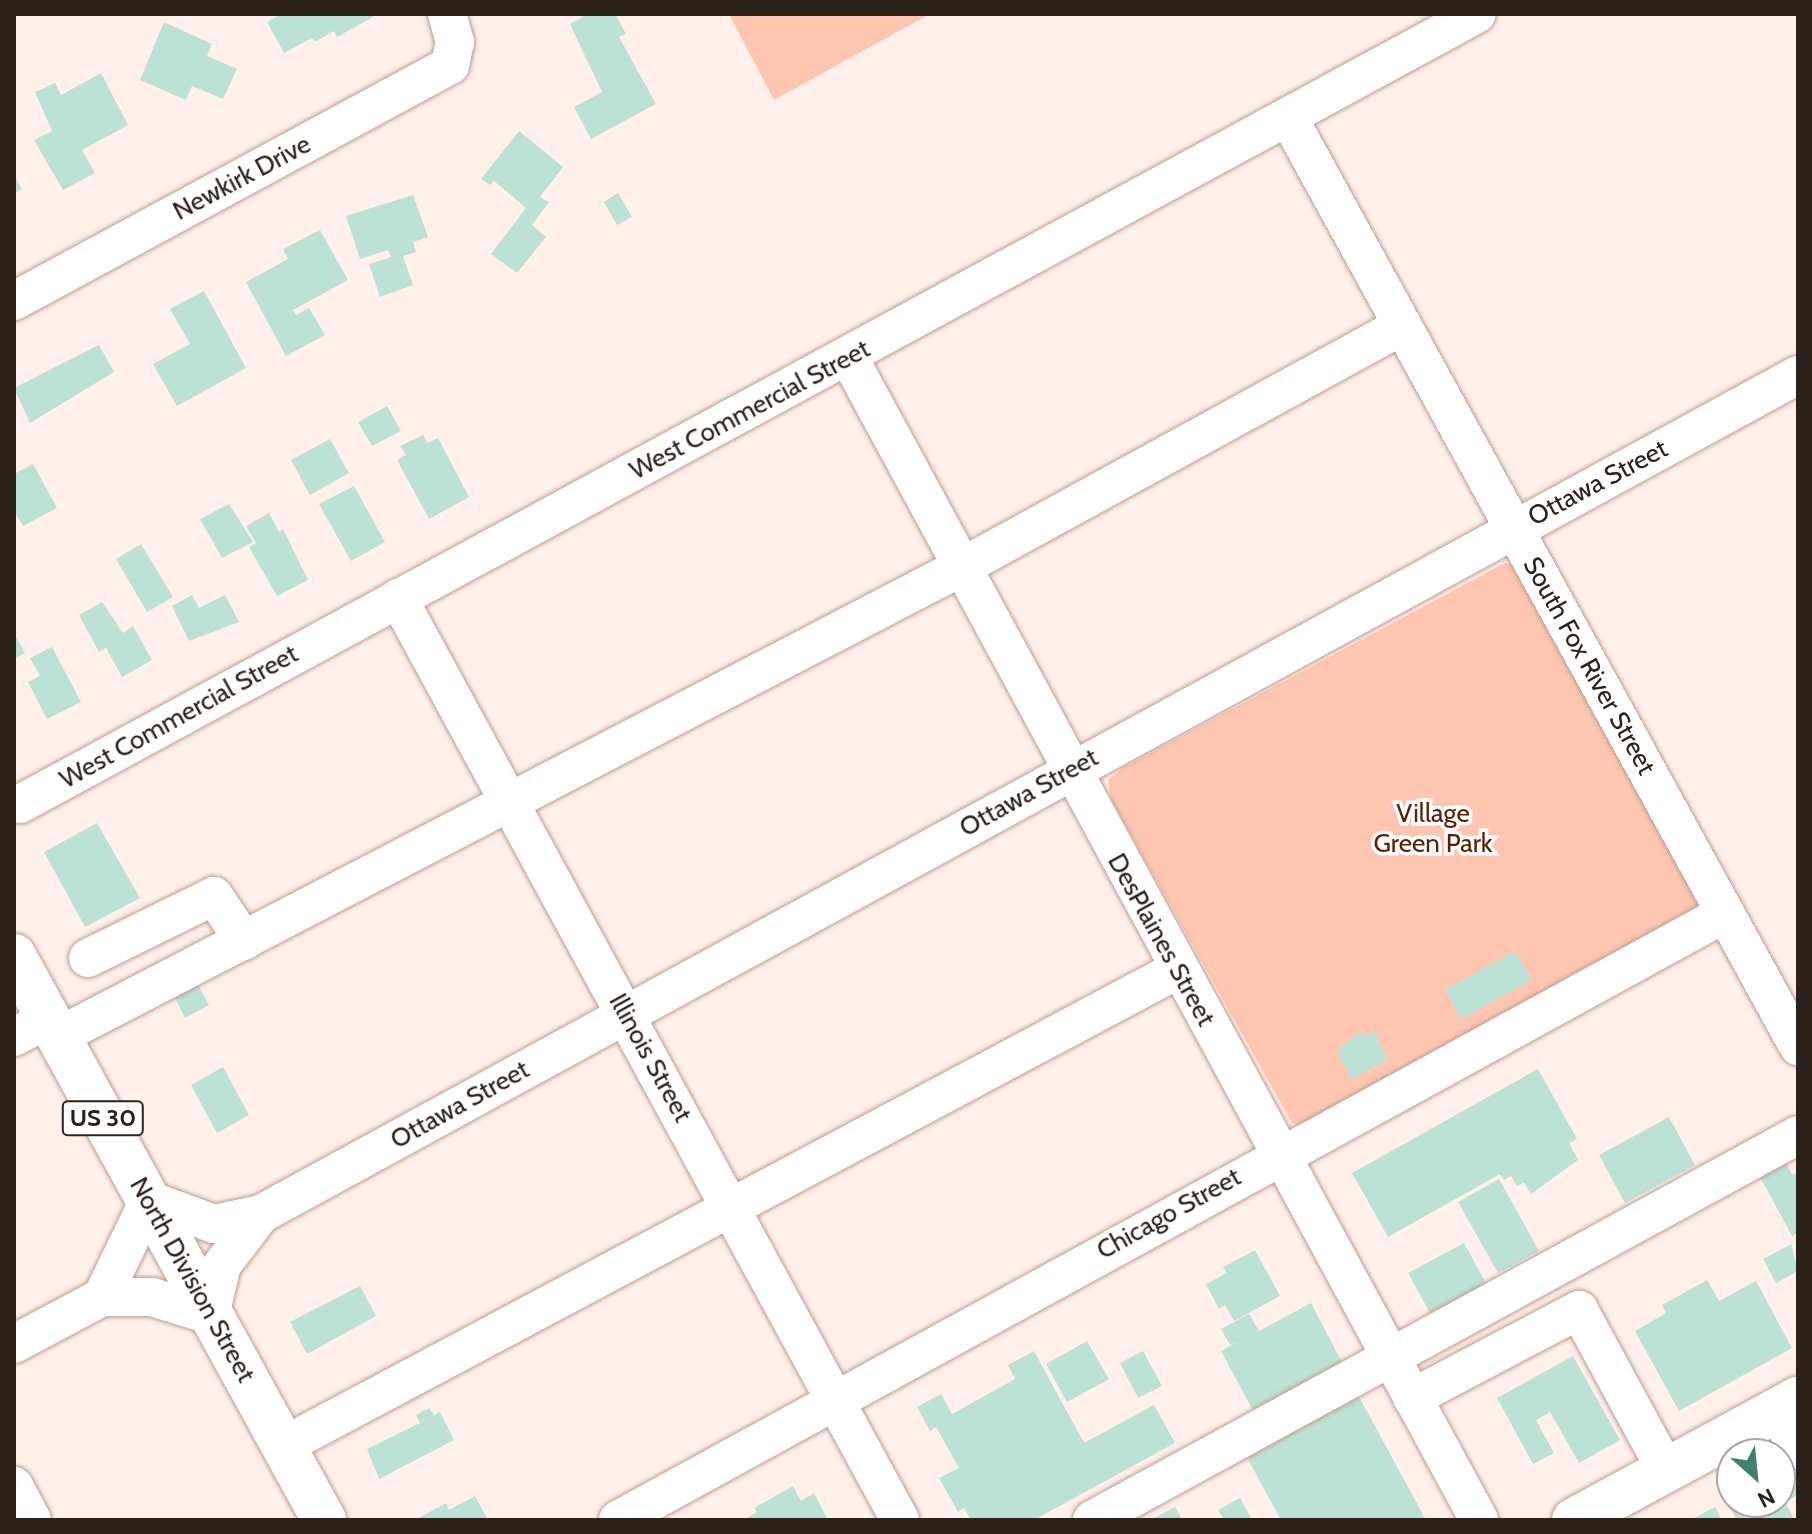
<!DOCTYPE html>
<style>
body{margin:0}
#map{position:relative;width:1812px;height:1534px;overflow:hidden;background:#fff0eb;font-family:Cabin,sans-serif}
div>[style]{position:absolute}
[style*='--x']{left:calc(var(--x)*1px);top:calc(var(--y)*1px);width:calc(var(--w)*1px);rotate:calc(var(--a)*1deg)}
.green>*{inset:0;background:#fec6b1}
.building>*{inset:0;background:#bce2d6}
.roads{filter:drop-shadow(0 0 2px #bd9c90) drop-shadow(0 0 2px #bd9c90)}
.minor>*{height:38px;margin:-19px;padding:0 19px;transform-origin:19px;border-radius:19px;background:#fff}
.major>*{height:44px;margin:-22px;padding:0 22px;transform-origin:22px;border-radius:22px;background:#fff}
span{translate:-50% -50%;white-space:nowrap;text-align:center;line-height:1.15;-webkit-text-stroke:7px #fff;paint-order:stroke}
.shield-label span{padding:2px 6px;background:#fff;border:2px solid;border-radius:6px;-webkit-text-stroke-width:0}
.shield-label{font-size:24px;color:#2c201b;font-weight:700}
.street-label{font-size:26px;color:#2c201b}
.park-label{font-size:26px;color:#5c1d00}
.frame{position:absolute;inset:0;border:16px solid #2c201b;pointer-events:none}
.north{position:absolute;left:1716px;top:1438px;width:80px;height:80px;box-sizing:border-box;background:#fff;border:2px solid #aba6a4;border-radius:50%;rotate:153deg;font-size:22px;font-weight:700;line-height:32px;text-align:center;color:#2c201b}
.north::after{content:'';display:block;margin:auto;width:28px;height:36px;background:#40806f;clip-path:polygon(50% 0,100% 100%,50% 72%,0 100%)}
</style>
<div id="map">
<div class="green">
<i style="clip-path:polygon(729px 14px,930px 14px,774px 100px)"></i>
<i style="clip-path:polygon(1505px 563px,1516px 565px,1701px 907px,1300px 1125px,1292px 1123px,1111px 799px,1108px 780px,1124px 767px)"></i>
</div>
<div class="building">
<i style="clip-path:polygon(281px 14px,371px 14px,373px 17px,337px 37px,334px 31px,315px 42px,312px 38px,284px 53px,267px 22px)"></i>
<i style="clip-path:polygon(588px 14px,615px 14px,626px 34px,619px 37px,656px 104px,591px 139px,574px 107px,602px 92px,570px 24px)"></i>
<i style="clip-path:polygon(164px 22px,212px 44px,207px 56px,237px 69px,223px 99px,192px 86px,186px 100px,140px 80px)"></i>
<i style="clip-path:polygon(101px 73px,128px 125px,82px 150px,95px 173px,63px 190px,34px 140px,52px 131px,35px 92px,55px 83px,61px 95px)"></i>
<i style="clip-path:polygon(519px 131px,563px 167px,540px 197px,549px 202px,532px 225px,546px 237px,517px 273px,491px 254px,526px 208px,494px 181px,490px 185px,481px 179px)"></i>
<i style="clip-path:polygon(14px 175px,22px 189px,14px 194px)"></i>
<i style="clip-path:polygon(618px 193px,632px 217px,617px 225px,604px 202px)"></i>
<i style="clip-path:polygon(413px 195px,428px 237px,413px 242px,416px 252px,403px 256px,413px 285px,380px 297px,369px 264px,391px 257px,388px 250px,360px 259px,346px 216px)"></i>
<i style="clip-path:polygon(320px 230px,348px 280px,293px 310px,296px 315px,309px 308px,325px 335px,286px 356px,246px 282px,288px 259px,283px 249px)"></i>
<i style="clip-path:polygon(204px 291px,246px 368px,177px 406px,153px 364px,190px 344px,170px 309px)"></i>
<i style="clip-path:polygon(99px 345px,114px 372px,30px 423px,14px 388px)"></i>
<i style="clip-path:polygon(387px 406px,401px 431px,372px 446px,358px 422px)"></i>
<i style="clip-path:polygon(423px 435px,427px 443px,438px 438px,469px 497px,429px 519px,397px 460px,406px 455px,400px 446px)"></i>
<i style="clip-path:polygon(330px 439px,349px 473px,310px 495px,291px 460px)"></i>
<i style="clip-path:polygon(33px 464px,57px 508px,23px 526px,14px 511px,14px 474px)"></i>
<i style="clip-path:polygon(354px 486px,385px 542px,351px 561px,319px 504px)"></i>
<i style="clip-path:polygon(229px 504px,253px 542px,222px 558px,200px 519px)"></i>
<i style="clip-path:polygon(269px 513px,279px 532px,283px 529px,308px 580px,277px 596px,249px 547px,256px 543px,246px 526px)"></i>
<i style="clip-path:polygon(141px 544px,173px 597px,147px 612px,116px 559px)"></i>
<i style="clip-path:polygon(192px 595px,199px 608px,225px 595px,239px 622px,189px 641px,172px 606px)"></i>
<i style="clip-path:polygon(102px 602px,123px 633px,133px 626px,152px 660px,122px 677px,106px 648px,99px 652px,79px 615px)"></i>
<i style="clip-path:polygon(14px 633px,25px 653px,14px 659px)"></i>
<i style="clip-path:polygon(52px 647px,81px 702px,47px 719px,28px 682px,40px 676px,30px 658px)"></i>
<i style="clip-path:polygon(97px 823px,140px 898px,85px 927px,44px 852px)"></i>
<i style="clip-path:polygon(1515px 951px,1532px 980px,1461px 1019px,1445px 990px)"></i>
<i style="clip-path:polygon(198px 985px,209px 1005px,185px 1018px,175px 998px)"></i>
<i style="clip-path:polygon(1361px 1031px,1364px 1037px,1374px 1031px,1388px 1060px,1351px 1079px,1337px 1050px)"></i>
<i style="clip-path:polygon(223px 1067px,249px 1115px,217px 1133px,191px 1085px)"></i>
<i style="clip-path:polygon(1538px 1069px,1577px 1139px,1569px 1143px,1578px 1160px,1531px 1194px,1524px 1182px,1517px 1186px,1511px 1176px,1504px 1180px,1500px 1174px,1388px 1237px,1352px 1173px)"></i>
<i style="clip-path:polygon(1669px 1117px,1695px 1165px,1625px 1203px,1599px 1155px)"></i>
<i style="clip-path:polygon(1785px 1161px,1792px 1174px,1798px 1174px,1798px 1233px,1792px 1236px,1759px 1175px)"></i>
<i style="clip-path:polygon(1499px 1179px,1539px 1251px,1498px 1273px,1458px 1202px)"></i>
<i style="clip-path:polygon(1464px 1243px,1491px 1292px,1435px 1322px,1408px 1273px)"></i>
<i style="clip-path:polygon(1791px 1244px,1798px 1271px,1776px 1283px,1763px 1259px)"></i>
<i style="clip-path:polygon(1255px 1250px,1280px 1296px,1234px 1321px,1225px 1305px,1219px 1309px,1206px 1284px,1227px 1273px,1223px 1267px)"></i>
<i style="clip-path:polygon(1707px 1280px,1719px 1301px,1756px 1281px,1792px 1348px,1679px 1411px,1635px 1331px,1666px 1313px,1662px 1305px)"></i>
<i style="clip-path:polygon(360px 1286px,376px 1316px,307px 1354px,290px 1322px)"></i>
<i style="clip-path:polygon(1311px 1303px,1346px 1370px,1257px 1418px,1221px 1351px,1239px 1341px,1230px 1345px,1221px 1329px,1249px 1314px,1259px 1331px)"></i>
<i style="clip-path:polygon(1087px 1341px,1109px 1379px,1067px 1402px,1046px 1364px)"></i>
<i style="clip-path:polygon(1034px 1351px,1084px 1443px,1154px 1405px,1175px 1443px,1034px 1520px,971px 1520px,964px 1508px,958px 1512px,939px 1478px,959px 1468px,936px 1427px,930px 1431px,917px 1407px,941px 1394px,952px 1414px,1015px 1379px,1008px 1365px)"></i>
<i style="clip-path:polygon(1143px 1351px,1162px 1386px,1138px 1398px,1120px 1363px)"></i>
<i style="clip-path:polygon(1573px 1356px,1620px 1440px,1579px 1463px,1550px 1412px,1536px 1420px,1554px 1453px,1533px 1464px,1497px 1398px)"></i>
<i style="clip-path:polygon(1357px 1393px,1426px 1520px,1281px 1520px,1245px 1454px)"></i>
<i style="clip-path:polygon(429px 1408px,434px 1415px,440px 1412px,454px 1440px,379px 1479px,367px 1449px,420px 1423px,416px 1415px)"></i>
<i style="clip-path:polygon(1788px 1470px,1798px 1489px,1798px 1495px,1785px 1502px,1795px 1520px,1737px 1520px,1729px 1506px,1736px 1502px,1780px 1502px,1780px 1474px)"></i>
<i style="clip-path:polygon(793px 1486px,801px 1501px,814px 1493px,828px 1520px,743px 1520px,757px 1512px,754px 1508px)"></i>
<i style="clip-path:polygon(475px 1496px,488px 1520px,415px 1520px,446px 1503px,449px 1510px)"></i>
<i style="clip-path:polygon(1240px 1498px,1252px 1520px,1224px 1520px,1218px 1510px)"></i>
<i style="clip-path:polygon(1175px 1507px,1182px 1520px,1150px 1520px)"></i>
<i style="clip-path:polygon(1715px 1507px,1722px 1520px,1691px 1520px,1705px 1512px)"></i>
</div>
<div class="roads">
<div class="minor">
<i style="--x:1288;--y:117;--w:1060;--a:61.23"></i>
<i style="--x:14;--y:301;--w:496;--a:-28.4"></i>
<i style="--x:450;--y:65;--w:24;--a:-78"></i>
<i style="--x:455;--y:42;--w:29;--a:-106"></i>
<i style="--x:849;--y:358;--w:1322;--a:61.53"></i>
<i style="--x:398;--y:598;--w:1050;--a:61.43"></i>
<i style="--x:20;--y:804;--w:1657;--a:-28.47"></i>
<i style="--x:88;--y:958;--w:140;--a:-26.2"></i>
<i style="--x:214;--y:896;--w:54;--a:56.3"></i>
<i style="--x:14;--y:1037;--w:38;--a:-28"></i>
<i style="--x:57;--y:1037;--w:1018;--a:-27.45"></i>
<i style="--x:960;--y:568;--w:502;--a:-28.71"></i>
<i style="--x:102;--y:1297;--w:108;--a:-64.1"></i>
<i style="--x:149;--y:1200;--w:69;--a:20.3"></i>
<i style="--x:214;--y:1224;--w:48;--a:-12"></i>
<i style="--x:261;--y:1214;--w:1751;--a:-28.63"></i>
<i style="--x:14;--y:1344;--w:100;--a:-28.1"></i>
<i style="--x:102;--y:1297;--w:50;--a:0"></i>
<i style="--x:152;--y:1297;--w:61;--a:17.2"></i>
<i style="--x:210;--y:1315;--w:51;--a:-76.5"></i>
<i style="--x:222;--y:1265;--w:64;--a:-52.6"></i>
<i style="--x:1412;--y:1398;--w:189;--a:-27.8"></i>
<i style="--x:1579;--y:1310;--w:182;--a:61.5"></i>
<i style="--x:1777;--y:1410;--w:45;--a:62.3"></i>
<i style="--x:283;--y:1446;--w:1013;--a:-28.03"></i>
<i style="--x:14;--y:1486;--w:38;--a:62"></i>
<i style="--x:618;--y:1520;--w:1261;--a:-28.72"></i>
<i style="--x:1092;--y:1520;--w:804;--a:-28.6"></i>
</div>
<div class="major">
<i style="--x:14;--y:956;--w:644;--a:61.2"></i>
<i style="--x:1574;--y:1520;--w:255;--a:-28.4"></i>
</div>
</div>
<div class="shield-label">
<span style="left:103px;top:1118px">US 30</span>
</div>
<div class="street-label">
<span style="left:242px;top:178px;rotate:-28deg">Newkirk Drive</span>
<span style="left:750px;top:410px;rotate:-28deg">West Commercial Street</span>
<span style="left:1598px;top:483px;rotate:-28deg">Ottawa Street</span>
<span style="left:1589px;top:666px;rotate:61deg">South Fox River Street</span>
<span style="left:179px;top:717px;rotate:-29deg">West Commercial Street</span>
<span style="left:1029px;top:793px;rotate:-29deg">Ottawa Street</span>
<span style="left:1161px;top:940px;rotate:61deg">DesPlaines Street</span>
<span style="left:650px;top:1058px;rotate:61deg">Illinois Street</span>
<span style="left:460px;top:1105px;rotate:-29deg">Ottawa Street</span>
<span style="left:1169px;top:1214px;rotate:-29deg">Chicago Street</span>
<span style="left:192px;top:1280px;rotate:61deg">North Division Street</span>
</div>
<div class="park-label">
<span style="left:1433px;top:829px">Village<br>Green Park</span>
</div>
<div class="frame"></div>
<div class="north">N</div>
</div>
